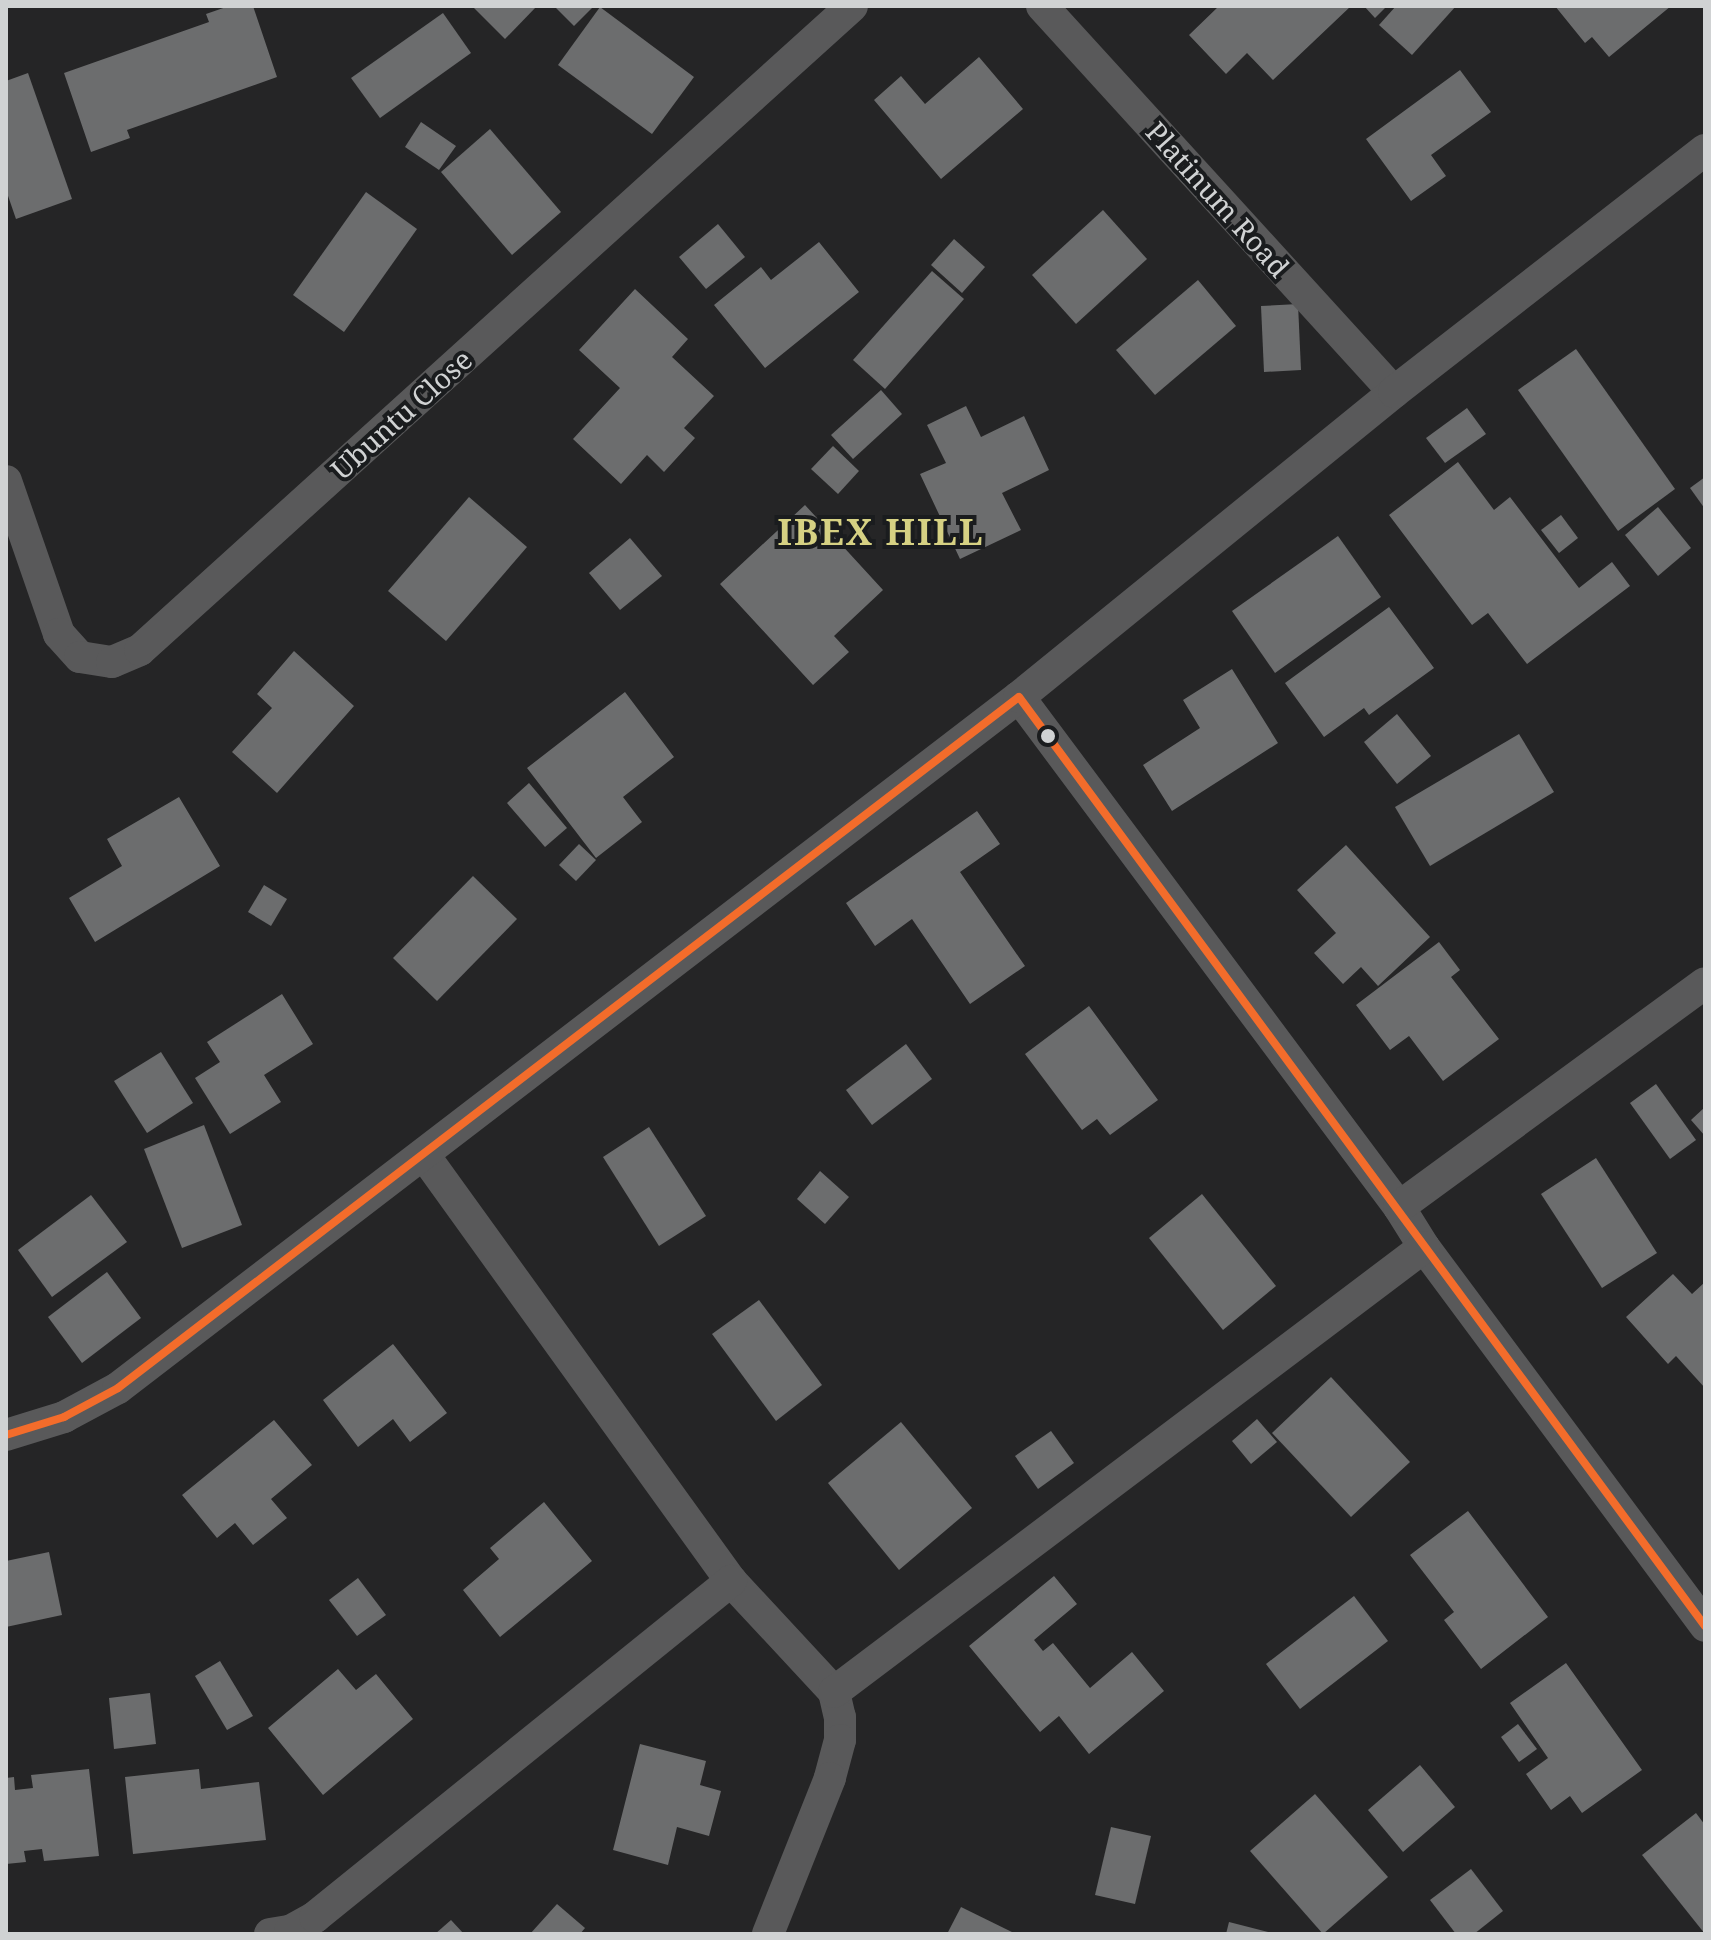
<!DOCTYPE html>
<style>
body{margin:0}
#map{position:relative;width:1711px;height:1940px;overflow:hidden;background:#252526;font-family:"Noto Serif",serif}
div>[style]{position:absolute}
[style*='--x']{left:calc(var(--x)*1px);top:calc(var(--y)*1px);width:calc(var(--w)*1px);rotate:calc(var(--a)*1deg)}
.building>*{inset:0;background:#6c6d6e}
.minor>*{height:32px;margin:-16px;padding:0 16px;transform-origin:16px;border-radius:16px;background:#59595a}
.bus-1>*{height:8px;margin:-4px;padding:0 4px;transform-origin:4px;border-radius:4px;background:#f36c2b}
.dots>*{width:22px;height:22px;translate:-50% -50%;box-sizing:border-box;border:4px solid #1a1c1e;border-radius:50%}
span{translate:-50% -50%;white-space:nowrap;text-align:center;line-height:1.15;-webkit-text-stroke:8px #1a1c1e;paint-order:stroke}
.street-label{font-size:28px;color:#d0d2d3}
.district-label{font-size:36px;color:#d6d183;font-weight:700;letter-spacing:2px}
.frame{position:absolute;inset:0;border:8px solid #d0d2d3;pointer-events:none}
</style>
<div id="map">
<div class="building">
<i style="clip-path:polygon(229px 6px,253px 6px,277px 77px,127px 130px,130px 138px,91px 152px,64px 73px,209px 22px,206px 14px)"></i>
<i style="clip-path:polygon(472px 6px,537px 6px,505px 39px)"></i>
<i style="clip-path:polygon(554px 6px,594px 6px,574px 26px)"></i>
<i style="clip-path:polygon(1219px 6px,1351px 6px,1273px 80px,1247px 53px,1226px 74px,1189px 35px)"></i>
<i style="clip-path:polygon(1364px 6px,1387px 6px,1375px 18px)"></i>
<i style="clip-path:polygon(1396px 6px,1456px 6px,1412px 55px,1379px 25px)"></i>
<i style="clip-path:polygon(1555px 6px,1671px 6px,1609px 57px,1592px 37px,1585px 43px)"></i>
<i style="clip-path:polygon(600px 7px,694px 77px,652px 134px,558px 65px)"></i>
<i style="clip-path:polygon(443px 13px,471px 53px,380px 118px,351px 78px)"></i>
<i style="clip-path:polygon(979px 57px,1023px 109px,941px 179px,874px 100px,901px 76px,925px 104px)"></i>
<i style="clip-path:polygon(1460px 70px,1491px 112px,1431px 155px,1446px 176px,1411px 201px,1366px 139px)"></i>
<i style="clip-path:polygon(28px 73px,72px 199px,16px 219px,6px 190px,6px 81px)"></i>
<i style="clip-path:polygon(421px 122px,456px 146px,439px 170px,405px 147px)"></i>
<i style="clip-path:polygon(490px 129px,561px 212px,512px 255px,441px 172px)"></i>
<i style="clip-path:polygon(366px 192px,417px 229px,344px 332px,293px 295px)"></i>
<i style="clip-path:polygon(1103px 210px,1147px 259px,1076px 324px,1032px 275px)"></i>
<i style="clip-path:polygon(718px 224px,745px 257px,706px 289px,679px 257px)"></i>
<i style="clip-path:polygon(954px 239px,985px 267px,962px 293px,931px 265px)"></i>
<i style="clip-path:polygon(819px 242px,859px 292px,765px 368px,714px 305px,761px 267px,771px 280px)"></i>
<i style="clip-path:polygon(932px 271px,964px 299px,885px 389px,853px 360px)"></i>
<i style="clip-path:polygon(1198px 280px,1236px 326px,1155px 395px,1116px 350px)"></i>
<i style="clip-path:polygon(635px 289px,688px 339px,672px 357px,714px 396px,684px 428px,695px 438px,664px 472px,647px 455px,621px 484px,573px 439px,620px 388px,579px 350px)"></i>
<i style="clip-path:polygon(1298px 304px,1301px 370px,1264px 372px,1261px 306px)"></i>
<i style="clip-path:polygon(1576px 349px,1675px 489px,1618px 531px,1518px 390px)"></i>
<i style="clip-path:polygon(881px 390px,902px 414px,853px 459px,831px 435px)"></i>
<i style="clip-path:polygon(966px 406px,981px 437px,1024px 416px,1049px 470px,1002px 493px,1021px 530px,960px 559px,920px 474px,946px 463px,927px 425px)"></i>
<i style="clip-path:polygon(1467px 408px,1486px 434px,1445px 463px,1426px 438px)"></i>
<i style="clip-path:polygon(833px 446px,859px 471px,838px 494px,811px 469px)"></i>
<i style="clip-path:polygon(1458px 462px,1494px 510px,1510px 497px,1579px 588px,1612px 562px,1630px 586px,1527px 664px,1488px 613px,1472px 625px,1389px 515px)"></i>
<i style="clip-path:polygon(1705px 477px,1705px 509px,1690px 488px)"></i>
<i style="clip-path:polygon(469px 497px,527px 547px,446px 641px,388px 591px)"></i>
<i style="clip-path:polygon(805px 505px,883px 590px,834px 636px,849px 652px,813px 685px,720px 584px)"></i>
<i style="clip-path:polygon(1658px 507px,1691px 548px,1658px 576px,1625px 535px)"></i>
<i style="clip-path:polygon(1561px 515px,1578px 538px,1559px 553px,1541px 530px)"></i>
<i style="clip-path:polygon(1338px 536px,1381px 597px,1275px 673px,1232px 611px)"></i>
<i style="clip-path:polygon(630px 538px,662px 576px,620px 610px,589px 573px)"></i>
<i style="clip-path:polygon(1389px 607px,1434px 668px,1369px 715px,1364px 708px,1324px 737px,1285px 683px)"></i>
<i style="clip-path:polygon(294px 651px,354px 706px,277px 793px,232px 752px,272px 708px,257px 694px)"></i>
<i style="clip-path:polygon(1232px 669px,1278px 743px,1172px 811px,1143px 765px,1200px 728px,1183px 700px)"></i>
<i style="clip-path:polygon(625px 692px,674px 757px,623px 797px,642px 822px,596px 858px,527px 768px)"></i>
<i style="clip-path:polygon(1397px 714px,1431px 756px,1397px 784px,1364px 742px)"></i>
<i style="clip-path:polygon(1519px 734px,1554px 792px,1430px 866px,1395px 807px)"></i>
<i style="clip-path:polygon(529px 783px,567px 828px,545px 847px,507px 803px)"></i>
<i style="clip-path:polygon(179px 797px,220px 866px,95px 942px,69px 898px,122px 866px,107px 839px)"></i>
<i style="clip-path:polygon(977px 811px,1000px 844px,960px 872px,1025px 966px,970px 1004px,912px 919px,875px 946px,846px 903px)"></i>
<i style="clip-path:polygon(579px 844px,596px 860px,576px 881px,559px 865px)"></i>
<i style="clip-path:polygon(1346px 845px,1430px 937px,1378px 986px,1361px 967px,1343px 984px,1314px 953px,1336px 933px,1297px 890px)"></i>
<i style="clip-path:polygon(473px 876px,517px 919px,437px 1001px,393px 958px)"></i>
<i style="clip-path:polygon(264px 885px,287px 899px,271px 926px,248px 912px)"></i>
<i style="clip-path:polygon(1439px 942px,1460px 970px,1451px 977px,1499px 1039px,1443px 1081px,1409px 1036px,1390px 1050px,1356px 1005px)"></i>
<i style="clip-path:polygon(282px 994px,313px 1044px,264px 1075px,281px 1102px,230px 1134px,195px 1078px,220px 1062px,207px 1042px)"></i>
<i style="clip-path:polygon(1089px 1006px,1158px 1100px,1110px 1135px,1097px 1119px,1082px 1130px,1025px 1054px)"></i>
<i style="clip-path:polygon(906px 1044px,932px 1079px,872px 1125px,846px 1090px)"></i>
<i style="clip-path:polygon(161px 1052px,193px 1103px,147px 1133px,114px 1081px)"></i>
<i style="clip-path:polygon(1656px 1084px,1696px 1140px,1670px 1159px,1630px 1103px)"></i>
<i style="clip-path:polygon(1705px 1107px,1705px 1136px,1691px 1120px)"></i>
<i style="clip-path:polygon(204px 1125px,242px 1225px,182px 1248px,144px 1149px)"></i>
<i style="clip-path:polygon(649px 1127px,706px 1216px,659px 1246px,603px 1157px)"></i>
<i style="clip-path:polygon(1596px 1158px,1657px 1253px,1602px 1288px,1541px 1194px)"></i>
<i style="clip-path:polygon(820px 1171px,849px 1197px,825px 1224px,797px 1199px)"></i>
<i style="clip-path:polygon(1202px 1194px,1276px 1286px,1223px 1330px,1149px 1238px)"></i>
<i style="clip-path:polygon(91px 1195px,127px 1242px,52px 1297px,18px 1250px)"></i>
<i style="clip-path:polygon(107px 1272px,141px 1318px,82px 1363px,48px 1317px)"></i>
<i style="clip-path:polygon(1673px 1274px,1692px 1294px,1705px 1282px,1705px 1388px,1676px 1356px,1668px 1364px,1626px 1317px)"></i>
<i style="clip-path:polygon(759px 1300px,822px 1385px,776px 1421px,712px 1334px)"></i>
<i style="clip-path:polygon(393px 1344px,447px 1413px,410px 1442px,393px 1419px,358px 1447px,323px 1400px)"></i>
<i style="clip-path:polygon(1331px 1377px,1410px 1462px,1351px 1517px,1272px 1433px)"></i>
<i style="clip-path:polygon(1257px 1419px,1277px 1442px,1251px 1464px,1232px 1441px)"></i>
<i style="clip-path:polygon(274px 1420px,312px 1465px,271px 1499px,287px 1518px,253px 1545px,235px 1523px,217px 1538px,182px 1495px)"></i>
<i style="clip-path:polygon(901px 1422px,972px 1508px,899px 1570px,828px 1483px)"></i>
<i style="clip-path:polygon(1051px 1431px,1074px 1463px,1038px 1489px,1015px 1456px)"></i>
<i style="clip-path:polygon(544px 1502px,592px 1561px,500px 1637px,463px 1590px,499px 1559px,490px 1548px)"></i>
<i style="clip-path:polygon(1468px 1511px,1548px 1617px,1481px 1669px,1444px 1620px,1454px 1612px,1410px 1555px)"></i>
<i style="clip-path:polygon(49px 1552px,62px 1615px,6px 1627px,6px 1561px)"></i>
<i style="clip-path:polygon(1054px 1576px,1077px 1604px,1034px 1640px,1043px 1651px,1053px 1643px,1090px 1688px,1132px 1652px,1164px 1691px,1089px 1754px,1059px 1716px,1040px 1732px,969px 1646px)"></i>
<i style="clip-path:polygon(358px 1578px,386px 1615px,357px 1636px,329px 1600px)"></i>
<i style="clip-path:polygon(1354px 1596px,1388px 1641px,1300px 1709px,1266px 1664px)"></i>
<i style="clip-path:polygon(220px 1661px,253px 1716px,227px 1730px,195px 1676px)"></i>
<i style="clip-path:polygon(1566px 1663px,1642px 1770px,1582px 1813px,1570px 1796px,1551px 1810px,1526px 1774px,1548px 1758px,1510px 1703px)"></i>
<i style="clip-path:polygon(338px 1669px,356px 1690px,376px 1674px,413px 1719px,323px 1795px,268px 1728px)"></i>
<i style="clip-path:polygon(150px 1693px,156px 1744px,114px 1749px,109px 1698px)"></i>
<i style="clip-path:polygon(1518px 1724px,1537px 1749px,1519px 1762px,1501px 1737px)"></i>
<i style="clip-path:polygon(640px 1744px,706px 1761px,700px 1785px,721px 1791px,709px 1836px,677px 1827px,668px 1865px,613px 1850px)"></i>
<i style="clip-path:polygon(1420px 1765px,1455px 1807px,1403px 1852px,1368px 1810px)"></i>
<i style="clip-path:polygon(89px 1769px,99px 1856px,44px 1861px,42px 1849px,24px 1851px,26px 1862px,6px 1864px,6px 1778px,14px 1777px,15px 1790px,33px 1788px,31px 1775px)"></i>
<i style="clip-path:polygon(199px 1769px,201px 1789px,259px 1782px,266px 1840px,133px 1854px,125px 1777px)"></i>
<i style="clip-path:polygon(1315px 1794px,1388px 1877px,1323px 1934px,1250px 1851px)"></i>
<i style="clip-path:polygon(1696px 1813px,1705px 1825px,1705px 1934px,1642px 1855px)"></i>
<i style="clip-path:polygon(1111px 1827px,1151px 1836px,1135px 1904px,1095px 1895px)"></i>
<i style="clip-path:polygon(1471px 1869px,1503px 1911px,1474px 1934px,1456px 1934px,1430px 1900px)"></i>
<i style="clip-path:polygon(557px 1904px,585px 1928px,580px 1934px,530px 1934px)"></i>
<i style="clip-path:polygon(961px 1907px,1016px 1934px,947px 1934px)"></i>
<i style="clip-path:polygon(451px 1920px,464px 1934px,435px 1934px)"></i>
<i style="clip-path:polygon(1229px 1922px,1272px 1933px,1272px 1934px,1226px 1934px)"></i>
</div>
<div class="minor">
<i style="--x:1042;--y:6;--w:522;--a:47.64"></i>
<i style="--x:6;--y:481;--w:162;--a:70.9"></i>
<i style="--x:59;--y:634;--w:31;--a:48"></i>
<i style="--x:80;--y:657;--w:32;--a:9"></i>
<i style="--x:112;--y:662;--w:30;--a:-23"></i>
<i style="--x:140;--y:650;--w:960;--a:-42.13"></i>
<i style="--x:1019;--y:697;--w:636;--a:53.31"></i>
<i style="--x:1399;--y:1207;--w:47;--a:58"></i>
<i style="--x:1424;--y:1247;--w:472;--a:53.4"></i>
<i style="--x:424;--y:1155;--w:525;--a:54.22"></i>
<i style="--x:731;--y:1581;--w:151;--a:47.1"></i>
<i style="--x:834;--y:1692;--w:26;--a:77"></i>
<i style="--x:840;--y:1717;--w:23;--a:90"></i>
<i style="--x:840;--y:1740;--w:39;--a:105"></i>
<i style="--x:830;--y:1778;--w:168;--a:111.7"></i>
<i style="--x:1399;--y:1207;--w:379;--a:-36.2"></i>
<i style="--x:6;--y:1435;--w:61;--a:-17.2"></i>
<i style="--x:64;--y:1417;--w:61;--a:-28.2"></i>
<i style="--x:118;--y:1388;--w:1135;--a:-37.49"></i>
<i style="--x:1019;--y:697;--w:483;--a:-39.1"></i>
<i style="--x:1394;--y:392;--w:394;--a:-37.9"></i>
<i style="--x:834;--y:1692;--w:739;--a:-37.02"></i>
<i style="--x:270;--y:1934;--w:20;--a:-9"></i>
<i style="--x:290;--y:1931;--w:29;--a:-29"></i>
<i style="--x:315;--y:1917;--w:535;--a:-38.93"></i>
</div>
<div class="bus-1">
<i style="--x:1019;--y:697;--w:1155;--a:53.56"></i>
<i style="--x:6;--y:1435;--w:61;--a:-17.2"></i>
<i style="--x:64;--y:1417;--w:61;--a:-28.2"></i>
<i style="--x:118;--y:1388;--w:1135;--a:-37.49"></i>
</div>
<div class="dots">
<i style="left:1048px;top:736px;background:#d0d2d3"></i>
</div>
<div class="street-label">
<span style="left:1218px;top:199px;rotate:48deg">Platinum Road</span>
<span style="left:401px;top:414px;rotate:-42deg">Ubuntu Close</span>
</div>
<div class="district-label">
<span style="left:881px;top:532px">IBEX HILL</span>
</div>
<div class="frame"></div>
</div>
